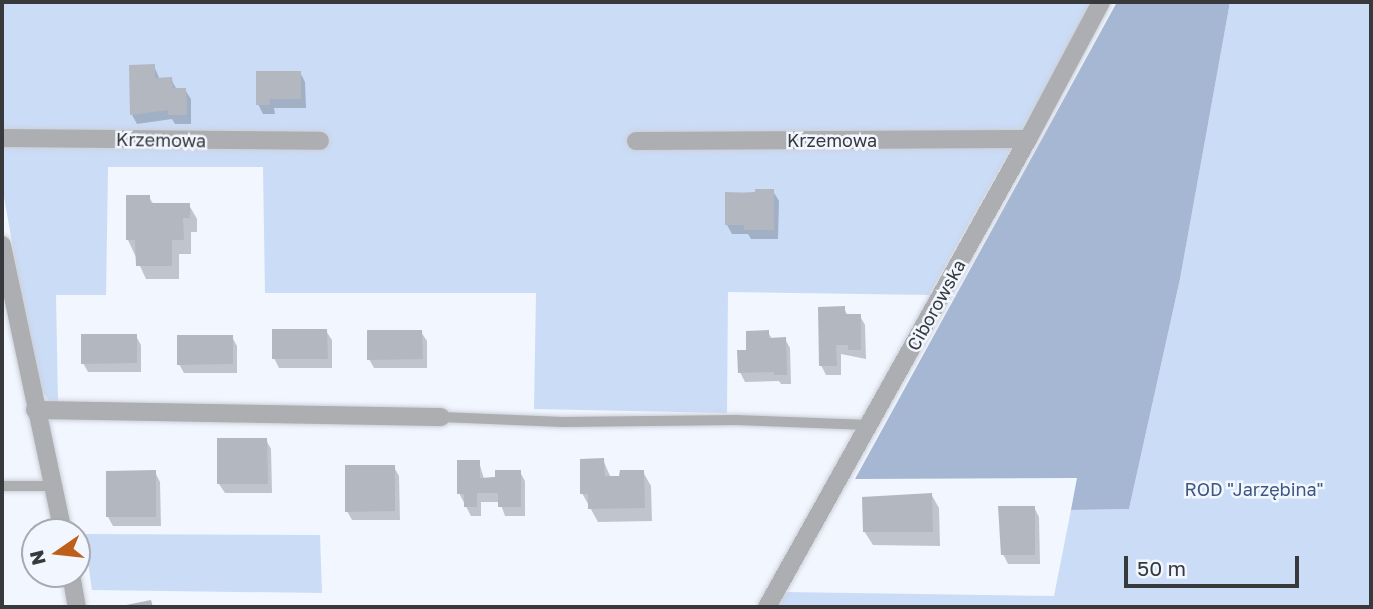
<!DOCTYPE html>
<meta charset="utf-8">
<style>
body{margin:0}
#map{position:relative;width:1373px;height:609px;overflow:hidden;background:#f1f6ff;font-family:"Golos Text",sans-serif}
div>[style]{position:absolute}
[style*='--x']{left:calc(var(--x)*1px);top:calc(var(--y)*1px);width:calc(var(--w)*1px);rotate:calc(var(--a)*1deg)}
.green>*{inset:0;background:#cbdcf7}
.forest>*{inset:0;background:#a5b7d3}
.shadow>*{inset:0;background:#0003}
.building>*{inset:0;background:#b3b8c0}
.roads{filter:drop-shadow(0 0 2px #ccd0d8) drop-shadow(0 0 2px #ccd0d8)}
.lane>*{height:10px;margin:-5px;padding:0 5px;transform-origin:5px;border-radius:5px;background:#acaeb2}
.street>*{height:18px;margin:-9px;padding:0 9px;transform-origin:9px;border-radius:9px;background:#acaeb2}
span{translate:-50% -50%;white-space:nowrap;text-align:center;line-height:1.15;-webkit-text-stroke:5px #f1f6ff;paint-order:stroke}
.street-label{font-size:18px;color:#37393d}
.park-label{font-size:18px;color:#3e5781}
.frame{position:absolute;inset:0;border:4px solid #37393d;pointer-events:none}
.north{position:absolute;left:21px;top:518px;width:70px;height:70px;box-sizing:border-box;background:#f1f6ff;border:2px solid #a7aab1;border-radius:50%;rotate:256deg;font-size:19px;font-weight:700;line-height:28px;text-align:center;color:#37393d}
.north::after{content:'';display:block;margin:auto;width:24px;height:32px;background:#be5f19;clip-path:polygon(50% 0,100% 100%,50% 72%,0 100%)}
.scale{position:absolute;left:1124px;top:556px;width:175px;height:32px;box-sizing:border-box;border:4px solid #37393d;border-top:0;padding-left:9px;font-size:21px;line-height:24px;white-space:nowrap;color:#37393d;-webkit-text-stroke:5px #f1f6ff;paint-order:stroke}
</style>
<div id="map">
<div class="green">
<i style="clip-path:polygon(2px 2px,1093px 2px,929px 295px,728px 292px,727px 413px,534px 409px,536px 293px,265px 293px,263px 167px,108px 167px,106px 295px,56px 295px,58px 403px,50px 402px,42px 391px,35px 371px,2px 186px)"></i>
<i style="clip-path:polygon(1230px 2px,1371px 2px,1371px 607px,776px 607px,785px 592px,1054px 596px,1071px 510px,1129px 509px,1180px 279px)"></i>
<i style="clip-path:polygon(84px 534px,320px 535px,322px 593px,92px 590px)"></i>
</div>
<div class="forest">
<i style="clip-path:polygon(1117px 2px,1230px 2px,1180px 279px,1129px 509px,1071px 510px,1077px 478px,855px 479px)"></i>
</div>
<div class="shadow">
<i style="clip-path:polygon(154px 66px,160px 80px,171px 79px,177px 90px,185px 90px,191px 99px,191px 124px,175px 124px,172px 119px,137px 124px,132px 115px)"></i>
<i style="clip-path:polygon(300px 72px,305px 82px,306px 108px,274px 108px,275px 114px,263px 114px,258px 104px)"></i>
<i style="clip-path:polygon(773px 191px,779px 201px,778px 239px,751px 239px,748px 234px,732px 234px,727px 225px,727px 194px)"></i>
<i style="clip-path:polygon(149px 197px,154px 205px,189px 205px,197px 219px,197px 232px,191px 232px,191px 254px,179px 254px,179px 279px,146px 279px,128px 240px)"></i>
<i style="clip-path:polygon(844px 308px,848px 316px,860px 316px,865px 325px,866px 359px,841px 354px,841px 375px,826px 375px,821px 365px)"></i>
<i style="clip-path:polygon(326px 331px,332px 340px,332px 368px,279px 368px,274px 358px)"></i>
<i style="clip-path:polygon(421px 332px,427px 341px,427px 368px,374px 368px,369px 359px)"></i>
<i style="clip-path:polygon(768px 332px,772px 339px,785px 339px,790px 348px,791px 384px,781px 384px,779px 381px,745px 382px,740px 372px,748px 352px)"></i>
<i style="clip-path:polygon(136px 336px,141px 345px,141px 372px,88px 372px,83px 363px)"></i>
<i style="clip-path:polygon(232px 337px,237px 346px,237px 373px,184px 373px,179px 364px)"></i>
<i style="clip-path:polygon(266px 440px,271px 449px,272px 493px,225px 493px,219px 484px)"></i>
<i style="clip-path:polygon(603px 460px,611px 478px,643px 472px,651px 486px,652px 521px,598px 522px,582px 493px)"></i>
<i style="clip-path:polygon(479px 462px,484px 479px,520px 472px,525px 481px,525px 516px,505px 516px,500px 502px,481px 502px,481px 516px,471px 516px,459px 493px)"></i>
<i style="clip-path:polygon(394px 467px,399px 476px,400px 520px,352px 520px,347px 511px)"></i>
<i style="clip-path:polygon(155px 472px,160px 482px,161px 526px,113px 526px,108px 517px)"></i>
<i style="clip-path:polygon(931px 494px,939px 508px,940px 546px,873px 545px,864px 531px)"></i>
<i style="clip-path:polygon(1034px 507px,1039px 517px,1040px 564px,1008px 564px,1003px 554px)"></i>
</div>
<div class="building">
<i style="clip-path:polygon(155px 64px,155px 78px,172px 77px,173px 88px,186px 88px,187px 115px,168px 115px,168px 110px,130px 115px,129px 65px)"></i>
<i style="clip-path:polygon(256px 71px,301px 71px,301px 99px,270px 99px,270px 105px,256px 105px)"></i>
<i style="clip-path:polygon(755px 189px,774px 189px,774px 230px,744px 230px,744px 225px,725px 225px,725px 192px,755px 193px)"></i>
<i style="clip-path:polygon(126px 195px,150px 195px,150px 203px,190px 203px,190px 218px,183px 218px,184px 240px,172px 240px,172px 266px,136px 266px,135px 240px,126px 240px)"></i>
<i style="clip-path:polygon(845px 306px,845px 314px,861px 314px,861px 350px,848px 350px,848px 345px,836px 345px,837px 366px,819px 366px,818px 307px)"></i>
<i style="clip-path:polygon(272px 329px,327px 329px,328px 359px,272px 359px)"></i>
<i style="clip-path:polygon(367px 330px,422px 330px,423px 359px,367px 360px)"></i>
<i style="clip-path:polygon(769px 330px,769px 338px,786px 337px,787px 375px,774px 375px,774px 372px,738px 373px,737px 350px,746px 350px,746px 331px)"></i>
<i style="clip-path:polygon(81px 334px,137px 334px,137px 363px,81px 364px)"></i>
<i style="clip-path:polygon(177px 335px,233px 335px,233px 364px,177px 365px)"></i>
<i style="clip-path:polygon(217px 438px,267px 438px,268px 484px,217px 484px)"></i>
<i style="clip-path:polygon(604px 458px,605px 476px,619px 476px,620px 470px,644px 470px,645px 508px,588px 509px,588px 494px,580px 494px,580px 459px)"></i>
<i style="clip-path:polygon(457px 460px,480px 460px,480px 478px,495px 477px,495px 470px,521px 470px,521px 507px,498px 507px,498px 493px,477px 493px,477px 507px,464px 507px,464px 494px,457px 494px)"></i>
<i style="clip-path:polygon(345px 465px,395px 465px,395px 511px,345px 512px)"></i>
<i style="clip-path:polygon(156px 470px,156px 517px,106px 517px,106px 471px)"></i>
<i style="clip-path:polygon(932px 493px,933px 532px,863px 532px,862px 497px)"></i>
<i style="clip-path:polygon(998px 506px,1035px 506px,1035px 555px,1001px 555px)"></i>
<i style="clip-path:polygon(151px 600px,153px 607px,121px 607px,121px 606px)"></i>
</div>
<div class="roads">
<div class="lane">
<i style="--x:441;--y:417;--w:122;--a:2.3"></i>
<i style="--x:563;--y:422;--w:173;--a:-0.7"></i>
<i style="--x:736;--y:420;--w:133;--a:2.2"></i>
<i style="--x:2;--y:486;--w:51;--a:0"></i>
</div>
<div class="street">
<i style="--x:2;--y:138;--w:318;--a:0.5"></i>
<i style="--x:636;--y:141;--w:392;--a:-0.3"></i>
<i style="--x:2;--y:245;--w:293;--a:78"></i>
<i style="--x:35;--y:410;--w:406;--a:1"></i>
<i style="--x:71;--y:574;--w:34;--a:80"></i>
<i style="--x:767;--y:607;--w:536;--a:-60.85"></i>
<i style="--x:1028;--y:139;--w:155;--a:-61.9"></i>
</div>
</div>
<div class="street-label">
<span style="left:161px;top:140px;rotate:1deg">Krzemowa</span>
<span style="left:832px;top:140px">Krzemowa</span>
<span style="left:936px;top:305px;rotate:-61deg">Ciborowska</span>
</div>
<div class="park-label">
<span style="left:1254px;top:489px">ROD "Jarzębina"</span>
</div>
<div class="frame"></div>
<div class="north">N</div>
<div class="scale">50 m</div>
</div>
